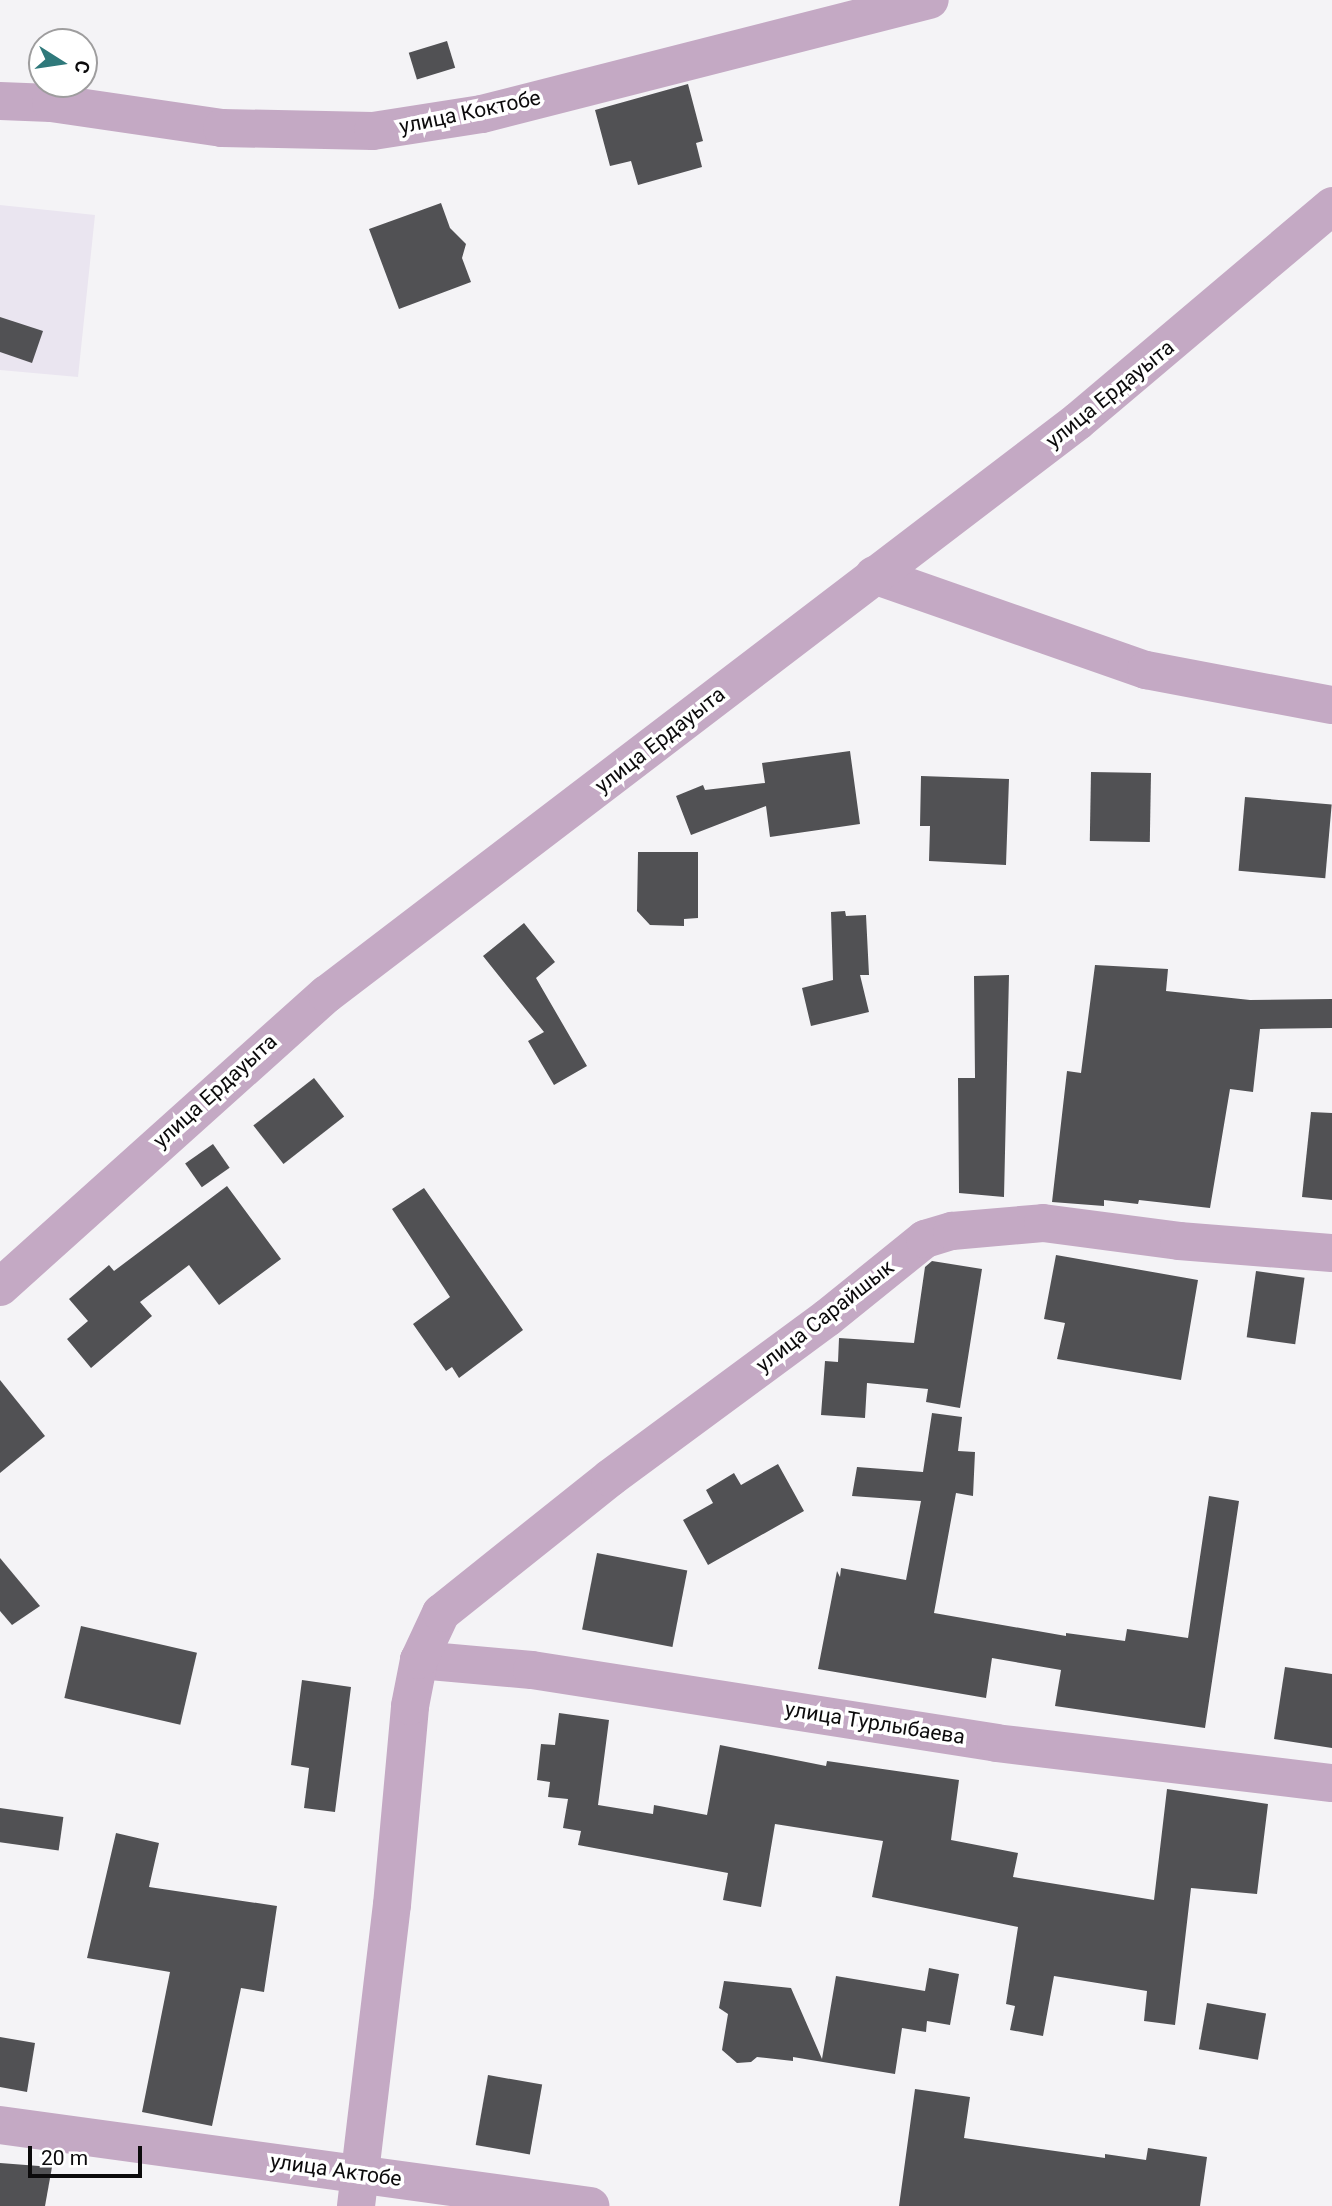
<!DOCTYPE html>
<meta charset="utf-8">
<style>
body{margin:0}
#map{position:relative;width:1332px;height:2206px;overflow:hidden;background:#f4f3f6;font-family:Roboto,sans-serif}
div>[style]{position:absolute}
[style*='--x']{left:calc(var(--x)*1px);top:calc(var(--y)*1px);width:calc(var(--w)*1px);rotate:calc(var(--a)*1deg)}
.built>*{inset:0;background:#eae5f0}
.building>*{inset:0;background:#515154;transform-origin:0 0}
.minor>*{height:38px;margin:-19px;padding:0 19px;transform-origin:19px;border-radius:19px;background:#c4a9c4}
span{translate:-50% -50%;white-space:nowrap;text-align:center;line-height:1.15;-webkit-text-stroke:7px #fff;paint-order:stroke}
.street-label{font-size:21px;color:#0c0b0c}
.north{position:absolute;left:28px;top:28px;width:70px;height:70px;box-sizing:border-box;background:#fff;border:2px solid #9e9d9e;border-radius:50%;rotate:102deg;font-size:19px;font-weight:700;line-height:28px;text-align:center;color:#0c0b0c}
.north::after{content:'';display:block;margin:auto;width:24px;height:32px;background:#2f797b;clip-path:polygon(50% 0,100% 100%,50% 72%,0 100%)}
.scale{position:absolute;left:28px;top:2146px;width:114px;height:32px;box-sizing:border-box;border:4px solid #0c0b0c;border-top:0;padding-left:9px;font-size:21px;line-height:24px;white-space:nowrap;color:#0c0b0c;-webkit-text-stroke:5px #fff;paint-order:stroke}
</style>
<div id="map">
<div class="built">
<i style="clip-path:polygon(0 205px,95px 215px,78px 377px,0 370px)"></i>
</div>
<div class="building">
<i style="left:447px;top:41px;width:28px;height:40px;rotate:73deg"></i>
<i style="clip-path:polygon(688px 84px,703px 141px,696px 143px,702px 167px,638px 185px,631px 161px,610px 166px,595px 110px)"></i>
<i style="clip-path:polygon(441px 203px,450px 228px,466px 244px,462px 258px,471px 282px,399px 309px,369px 229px)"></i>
<i style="clip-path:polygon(0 317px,43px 331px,32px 363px,0 352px)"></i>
<i style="clip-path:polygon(850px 751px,860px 824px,770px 837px,766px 806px,691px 835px,676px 796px,703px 785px,705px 790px,765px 783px,762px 763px)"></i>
<i style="left:1091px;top:772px;width:60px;height:69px;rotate:1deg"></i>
<i style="clip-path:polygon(921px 776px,1009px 779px,1006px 865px,929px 861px,930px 826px,920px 826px)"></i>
<i style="left:1245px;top:797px;width:87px;height:74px;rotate:5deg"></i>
<i style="clip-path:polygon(638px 852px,698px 852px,698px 918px,684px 919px,684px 926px,650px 925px,637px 911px)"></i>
<i style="clip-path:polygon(845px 911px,846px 916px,866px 915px,869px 975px,860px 975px,869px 1012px,811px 1026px,802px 988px,833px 980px,831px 912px)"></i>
<i style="clip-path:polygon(524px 923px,555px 962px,536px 978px,587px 1066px,554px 1085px,528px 1041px,544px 1032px,483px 956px)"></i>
<i style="clip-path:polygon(1095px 965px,1168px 969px,1166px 991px,1250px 1000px,1332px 999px,1332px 1028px,1260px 1029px,1253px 1092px,1230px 1089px,1210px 1208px,1139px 1200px,1138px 1204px,1104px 1200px,1104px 1206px,1052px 1202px,1067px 1071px,1081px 1073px)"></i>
<i style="clip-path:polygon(1009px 975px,1004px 1197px,959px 1193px,958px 1078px,975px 1078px,974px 976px)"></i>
<i style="left:314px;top:1078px;width:49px;height:77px;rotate:52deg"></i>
<i style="clip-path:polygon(1311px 1112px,1332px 1113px,1332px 1200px,1302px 1197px)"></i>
<i style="left:213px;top:1144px;width:29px;height:34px;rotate:55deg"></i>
<i style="clip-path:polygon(227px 1186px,281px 1259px,219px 1305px,189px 1265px,140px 1302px,152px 1316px,91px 1368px,67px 1339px,88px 1321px,69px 1299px,109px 1265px,114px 1271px)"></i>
<i style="clip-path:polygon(424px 1188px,523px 1330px,459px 1378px,452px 1367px,446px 1371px,413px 1324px,450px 1297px,392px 1209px)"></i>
<i style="clip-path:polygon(1056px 1255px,1198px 1280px,1181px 1380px,1057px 1359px,1065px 1323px,1044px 1319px)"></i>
<i style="clip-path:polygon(932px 1261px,982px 1269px,960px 1408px,926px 1402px,928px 1389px,867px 1383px,865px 1418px,821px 1415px,825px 1361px,838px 1362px,839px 1338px,914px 1343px,925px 1267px)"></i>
<i style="left:1256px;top:1271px;width:49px;height:67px;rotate:8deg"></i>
<i style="clip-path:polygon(0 1380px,45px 1436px,0 1473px)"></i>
<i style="clip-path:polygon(932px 1413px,962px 1417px,958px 1451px,975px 1452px,973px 1496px,956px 1493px,934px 1613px,1066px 1636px,1066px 1633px,1125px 1641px,1127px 1629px,1188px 1638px,1209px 1496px,1239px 1501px,1205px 1728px,1055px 1706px,1061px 1670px,992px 1658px,986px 1698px,818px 1669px,837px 1571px,840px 1577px,841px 1568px,906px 1580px,921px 1501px,852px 1496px,857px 1467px,923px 1472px)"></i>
<i style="clip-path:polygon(778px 1464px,804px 1511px,708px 1565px,683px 1520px,713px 1503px,706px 1490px,734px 1473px,741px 1485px)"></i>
<i style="left:597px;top:1553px;width:92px;height:78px;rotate:11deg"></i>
<i style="clip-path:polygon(0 1558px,40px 1606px,12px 1625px,0 1611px)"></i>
<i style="left:81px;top:1626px;width:119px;height:74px;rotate:13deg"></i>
<i style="clip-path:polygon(1285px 1667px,1332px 1674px,1332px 1748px,1274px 1739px)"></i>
<i style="clip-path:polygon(302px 1680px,351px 1687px,335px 1812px,304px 1808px,309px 1768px,291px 1765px)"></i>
<i style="clip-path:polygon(559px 1713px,609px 1720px,598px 1805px,653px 1814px,654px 1805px,707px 1815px,720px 1745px,826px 1766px,827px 1761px,959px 1780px,951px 1840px,1018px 1853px,1013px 1877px,1154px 1900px,1167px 1789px,1268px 1804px,1257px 1894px,1191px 1888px,1175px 2025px,1144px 2021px,1147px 1991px,1054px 1976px,1043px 2036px,1010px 2030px,1015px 2006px,1006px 2004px,1018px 1927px,872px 1897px,883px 1841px,775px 1824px,761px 1907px,723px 1900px,728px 1873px,578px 1845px,581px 1831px,563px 1828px,568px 1799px,548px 1797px,550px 1782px,537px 1780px,541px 1744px,555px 1745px)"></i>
<i style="left:0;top:1808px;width:64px;height:34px;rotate:8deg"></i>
<i style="clip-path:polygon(116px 1833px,159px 1843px,149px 1887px,277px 1906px,264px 1992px,241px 1988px,212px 2126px,142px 2112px,170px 1972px,87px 1958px)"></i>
<i style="clip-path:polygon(929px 1968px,959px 1974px,950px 2025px,927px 2021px,926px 2032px,902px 2028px,895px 2074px,793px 2057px,793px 2061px,757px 2057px,751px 2062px,737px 2063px,722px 2050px,728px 2014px,719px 2008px,724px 1981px,791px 1988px,822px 2059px,836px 1976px,925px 1991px)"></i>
<i style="left:1207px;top:2003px;width:60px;height:47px;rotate:10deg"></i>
<i style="clip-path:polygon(0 2037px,35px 2043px,27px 2092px,0 2087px)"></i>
<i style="left:488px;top:2075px;width:55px;height:71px;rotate:10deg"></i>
<i style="clip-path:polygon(915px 2089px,970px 2097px,964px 2138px,1105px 2158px,1105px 2154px,1146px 2160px,1148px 2148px,1207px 2157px,1200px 2206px,899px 2206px)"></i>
<i style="clip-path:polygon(0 2163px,52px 2167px,45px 2206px,0 2206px)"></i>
</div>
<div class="minor">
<i style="--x:0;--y:101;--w:51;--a:2.2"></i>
<i style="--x:51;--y:103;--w:173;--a:8.3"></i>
<i style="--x:222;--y:128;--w:151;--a:1.1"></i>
<i style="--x:373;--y:131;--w:110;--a:-8.9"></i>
<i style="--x:482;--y:114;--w:462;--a:-14.3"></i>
<i style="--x:874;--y:575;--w:288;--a:19.3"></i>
<i style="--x:1146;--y:670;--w:189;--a:10.7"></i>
<i style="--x:0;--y:1287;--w:439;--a:-41.9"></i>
<i style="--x:327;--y:994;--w:945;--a:-37.34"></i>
<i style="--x:1078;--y:421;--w:333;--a:-40.2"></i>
<i style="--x:419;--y:1660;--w:113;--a:5.1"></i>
<i style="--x:532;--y:1670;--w:470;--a:8.9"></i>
<i style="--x:996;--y:1743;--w:338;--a:6.8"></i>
<i style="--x:0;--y:2125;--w:596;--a:7.82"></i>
<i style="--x:356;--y:2206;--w:303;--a:-83.2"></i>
<i style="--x:392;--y:1905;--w:200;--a:-84.8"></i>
<i style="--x:410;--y:1706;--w:47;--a:-78.9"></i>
<i style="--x:419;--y:1660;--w:52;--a:-64.9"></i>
<i style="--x:441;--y:1613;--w:216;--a:-38.6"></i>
<i style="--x:610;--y:1478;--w:270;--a:-36.4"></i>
<i style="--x:827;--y:1318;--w:126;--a:-38.9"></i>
<i style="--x:925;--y:1239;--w:28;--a:-17"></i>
<i style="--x:952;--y:1231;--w:91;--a:-5"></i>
<i style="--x:1043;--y:1223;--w:137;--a:7.5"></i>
<i style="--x:1179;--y:1241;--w:153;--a:4.5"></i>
</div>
<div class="street-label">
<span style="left:470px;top:112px;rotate:-12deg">улица Коктобе</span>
<span style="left:1110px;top:394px;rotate:-39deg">улица Ердауыта</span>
<span style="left:660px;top:740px;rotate:-38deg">улица Ердауыта</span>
<span style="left:215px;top:1091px;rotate:-42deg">улица Ердауыта</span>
<span style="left:825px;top:1316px;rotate:-38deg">улица Сарайшык</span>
<span style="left:875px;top:1723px;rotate:9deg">улица Турлыбаева</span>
<span style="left:336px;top:2170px;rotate:8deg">улица Актобе</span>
</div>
<div class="north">С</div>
<div class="scale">20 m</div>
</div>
